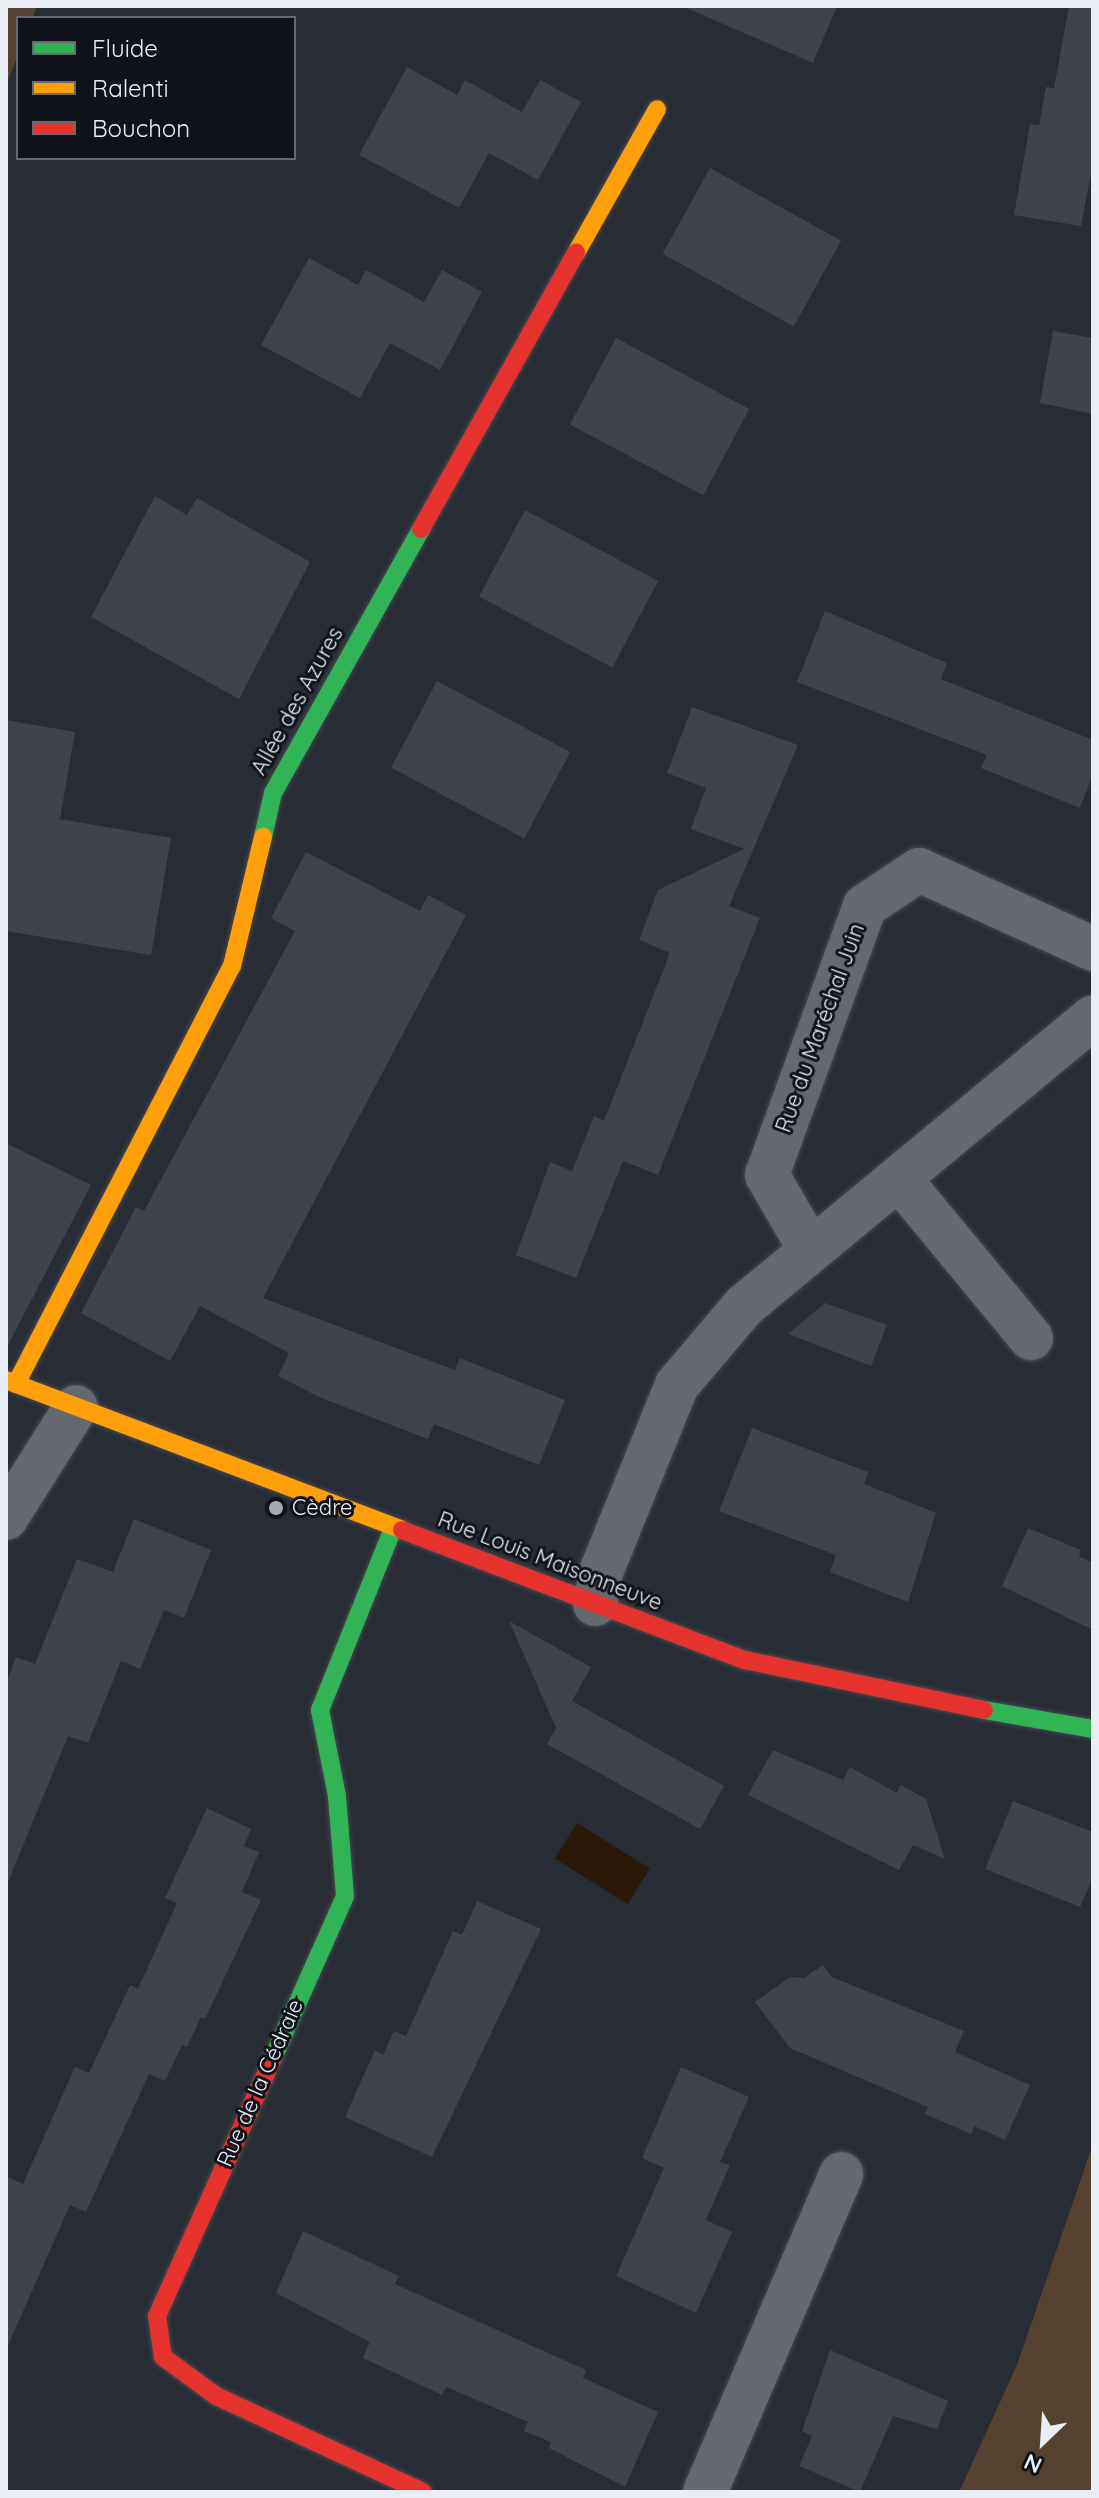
<!DOCTYPE html>
<meta charset="utf-8">
<style>
body{margin:0}
#map{position:relative;width:1099px;height:2498px;overflow:hidden;background:#282c34;font-family:Quicksand,sans-serif}
div>[style]{position:absolute}
[style*='--x']{left:calc(var(--x)*1px);top:calc(var(--y)*1px);width:calc(var(--w)*1px);rotate:calc(var(--a)*1deg)}
.green>*{inset:0;background:#564231}
.water>*{inset:0;background:#2a1808;transform-origin:0 0}
.building>*{inset:0;background:#3e434e;transform-origin:0 0}
.roads{filter:drop-shadow(0 0 2px #454850) drop-shadow(0 0 2px #454850)}
.street>*{height:44px;margin:-22px;padding:0 22px;transform-origin:22px;border-radius:22px;background:#64686f}
.fast>*{height:18px;margin:-9px;padding:0 9px;transform-origin:9px;border-radius:9px;background:#30b455}
.slow>*{height:18px;margin:-9px;padding:0 9px;transform-origin:9px;border-radius:9px;background:#ff9f0a}
.jam>*{height:18px;margin:-9px;padding:0 9px;transform-origin:9px;border-radius:9px;background:#e5322d}
.dots>*{width:22px;height:22px;translate:-50% -50%;box-sizing:border-box;border:4px solid #101319;border-radius:50%}
span{translate:-50% -50%;white-space:nowrap;text-align:center;line-height:1.15;-webkit-text-stroke:6px #101319;paint-order:stroke}
.street-label{font-size:22px;color:#e8edf6}
.poi-label{font-size:22px;color:#e8edf6}
.left{translate:0 -50%;text-align:left}
.frame{position:absolute;inset:0;border:8px solid #e8edf6;pointer-events:none}
.legend{position:absolute;left:16px;top:16px;width:280px;height:144px;box-sizing:border-box;background:#101319;border:2px solid #666a71;margin:0;padding:10px 14px;list-style:none;font-size:24px;color:#e8edf6}
.legend li{display:flex;align-items:center;gap:16px;height:40px}
.legend b{width:40px;border:2px solid #666a71}
.north{position:absolute;left:1003px;top:2402px;width:80px;height:80px;-webkit-text-stroke:6px #101319;paint-order:stroke;rotate:205deg;font-size:22px;font-weight:700;line-height:32px;text-align:center;color:#e8edf6}
.north::after{content:'';display:block;margin:auto;width:28px;height:36px;background:#e8edf6;clip-path:polygon(50% 0,100% 100%,50% 72%,0 100%)}
</style>
<div id="map">
<div class="green">
<i style="clip-path:polygon(6px 6px,37px 6px,32px 18px,18px 18px,18px 55px,6px 85px)"></i>
<i style="clip-path:polygon(1093px 2144px,1093px 2492px,959px 2492px,1017px 2365px)"></i>
</div>
<div class="water">
<i style="left:577px;top:1823px;width:86px;height:42px;rotate:32deg"></i>
</div>
<div class="building">
<i style="clip-path:polygon(682px 6px,837px 6px,813px 63px)"></i>
<i style="clip-path:polygon(1069px 6px,1093px 6px,1093px 163px,1081px 226px,1014px 215px,1030px 124px,1039px 125px,1046px 87px,1054px 88px)"></i>
<i style="clip-path:polygon(407px 67px,457px 95px,465px 80px,522px 112px,540px 80px,581px 102px,538px 180px,489px 153px,459px 208px,359px 155px)"></i>
<i style="left:710px;top:168px;width:150px;height:98px;rotate:29deg"></i>
<i style="clip-path:polygon(309px 258px,358px 285px,366px 270px,424px 302px,442px 270px,482px 292px,440px 370px,390px 343px,360px 398px,261px 345px)"></i>
<i style="clip-path:polygon(1053px 331px,1093px 338px,1093px 414px,1040px 403px)"></i>
<i style="left:616px;top:338px;width:151px;height:98px;rotate:28deg"></i>
<i style="clip-path:polygon(155px 496px,187px 515px,197px 498px,310px 562px,239px 699px,91px 617px)"></i>
<i style="left:525px;top:510px;width:151px;height:98px;rotate:28deg"></i>
<i style="clip-path:polygon(825px 611px,947px 663px,941px 679px,1093px 740px,1093px 774px,1080px 808px,981px 768px,987px 755px,797px 682px)"></i>
<i style="left:437px;top:681px;width:151px;height:98px;rotate:28deg"></i>
<i style="clip-path:polygon(692px 707px,798px 745px,729px 906px,760px 918px,658px 1175px,623px 1161px,576px 1278px,516px 1255px,550px 1162px,572px 1171px,594px 1116px,604px 1121px,670px 953px,639px 940px,658px 890px,744px 849px,691px 829px,706px 788px,667px 773px)"></i>
<i style="clip-path:polygon(6px 720px,75px 732px,60px 819px,171px 838px,151px 955px,6px 931px)"></i>
<i style="clip-path:polygon(306px 852px,420px 911px,428px 895px,466px 915px,263px 1298px,455px 1370px,460px 1358px,565px 1400px,539px 1465px,434px 1424px,428px 1439px,319px 1397px,278px 1376px,289px 1353px,200px 1306px,170px 1361px,81px 1313px,136px 1207px,144px 1211px,295px 931px,271px 918px)"></i>
<i style="clip-path:polygon(6px 1143px,91px 1185px,6px 1349px)"></i>
<i style="clip-path:polygon(825px 1303px,887px 1325px,871px 1366px,788px 1334px)"></i>
<i style="clip-path:polygon(752px 1428px,868px 1472px,864px 1484px,936px 1513px,908px 1602px,830px 1572px,836px 1555px,719px 1511px)"></i>
<i style="clip-path:polygon(134px 1519px,211px 1550px,184px 1618px,164px 1610px,140px 1669px,121px 1661px,88px 1743px,68px 1736px,6px 1887px,6px 1683px,16px 1657px,35px 1664px,77px 1559px,113px 1572px)"></i>
<i style="clip-path:polygon(1028px 1528px,1081px 1550px,1079px 1556px,1093px 1563px,1093px 1630px,1002px 1586px)"></i>
<i style="clip-path:polygon(509px 1621px,591px 1667px,572px 1701px,724px 1786px,700px 1829px,547px 1744px,556px 1728px)"></i>
<i style="clip-path:polygon(773px 1750px,843px 1780px,850px 1767px,897px 1793px,901px 1785px,926px 1799px,945px 1859px,913px 1845px,899px 1870px,748px 1795px)"></i>
<i style="clip-path:polygon(1013px 1801px,1093px 1832px,1093px 1877px,1080px 1907px,985px 1869px)"></i>
<i style="clip-path:polygon(207px 1808px,251px 1829px,244px 1846px,259px 1852px,242px 1892px,261px 1900px,205px 2019px,201px 2017px,187px 2047px,182px 2045px,165px 2081px,149px 2074px,86px 2212px,70px 2205px,6px 2350px,6px 2176px,23px 2184px,75px 2067px,89px 2073px,130px 1985px,138px 1989px,177px 1903px,165px 1898px)"></i>
<i style="clip-path:polygon(477px 1901px,541px 1929px,432px 2157px,345px 2117px,375px 2050px,383px 2055px,394px 2031px,406px 2036px,453px 1931px,462px 1935px)"></i>
<i style="clip-path:polygon(823px 1965px,832px 1977px,964px 2031px,955px 2052px,1030px 2085px,1005px 2140px,974px 2126px,971px 2134px,925px 2114px,928px 2107px,790px 2048px,755px 2002px,790px 1977px,804px 1978px)"></i>
<i style="clip-path:polygon(681px 2067px,749px 2097px,720px 2162px,730px 2165px,706px 2220px,732px 2232px,696px 2313px,616px 2276px,664px 2168px,642px 2158px)"></i>
<i style="clip-path:polygon(303px 2231px,399px 2276px,395px 2284px,586px 2370px,583px 2378px,658px 2412px,625px 2487px,549px 2448px,551px 2442px,524px 2431px,528px 2422px,446px 2387px,442px 2395px,363px 2358px,370px 2342px,276px 2293px)"></i>
<i style="clip-path:polygon(830px 2350px,948px 2401px,937px 2429px,893px 2416px,860px 2492px,799px 2466px,812px 2436px,802px 2431px)"></i>
</div>
<div class="roads">
<div class="street">
<i style="--x:901;--y:1181;--w:204;--a:50.4"></i>
<i style="--x:810;--y:1249;--w:86;--a:-120.2"></i>
<i style="--x:767;--y:1175;--w:286;--a:-70"></i>
<i style="--x:865;--y:906;--w:65;--a:-33.7"></i>
<i style="--x:919;--y:870;--w:191;--a:24.4"></i>
<i style="--x:6;--y:1518;--w:131;--a:-57.8"></i>
<i style="--x:595;--y:1604;--w:33;--a:-79"></i>
<i style="--x:601;--y:1572;--w:202;--a:-67.9"></i>
<i style="--x:677;--y:1385;--w:104;--a:-49.7"></i>
<i style="--x:744;--y:1306;--w:453;--a:-39.6"></i>
<i style="--x:705;--y:2492;--w:346;--a:-66.8"></i>
</div>
<div class="fast">
<i style="--x:263;--y:837;--w:45;--a:-77.2"></i>
<i style="--x:273;--y:793;--w:303;--a:-60.7"></i>
<i style="--x:984;--y:1710;--w:111;--a:9.9"></i>
<i style="--x:273;--y:2058;--w:177;--a:-66"></i>
<i style="--x:345;--y:1896;--w:100;--a:-94.6"></i>
<i style="--x:337;--y:1796;--w:88;--a:-101.2"></i>
<i style="--x:320;--y:1710;--w:196;--a:-68.1"></i>
</div>
<div class="slow">
<i style="--x:576;--y:253;--w:165;--a:-60.6"></i>
<i style="--x:6;--y:1380;--w:423;--a:20.7"></i>
<i style="--x:16;--y:1384;--w:471;--a:-62.7"></i>
<i style="--x:232;--y:966;--w:133;--a:-76.5"></i>
</div>
<div class="jam">
<i style="--x:421;--y:529;--w:317;--a:-60.7"></i>
<i style="--x:402;--y:1530;--w:367;--a:20.8"></i>
<i style="--x:745;--y:1660;--w:244;--a:11.8"></i>
<i style="--x:273;--y:2058;--w:283;--a:114.2"></i>
<i style="--x:157;--y:2316;--w:41;--a:81.7"></i>
<i style="--x:163;--y:2357;--w:66;--a:36.3"></i>
<i style="--x:216;--y:2396;--w:228;--a:24.9"></i>
</div>
</div>
<div class="dots">
<i style="left:276px;top:1508px;background:#a5a9b2"></i>
</div>
<div class="street-label">
<span style="left:297px;top:701px;rotate:-61deg">Allée des Azures</span>
<span style="left:820px;top:1028px;rotate:-70deg">Rue du Maréchal Juin</span>
<span style="left:550px;top:1561px;rotate:21deg">Rue Louis Maisonneuve</span>
<span style="left:260px;top:2083px;rotate:-66deg">Rue de la Cédraie</span>
</div>
<div class="poi-label">
<span class="left" style="left:292px;top:1508px">Cèdre</span>
</div>
<div class="frame"></div>
<ul class="legend">
<li><b style="height:10px;background:#30b455"></b>Fluide</li>
<li><b style="height:10px;background:#ff9f0a"></b>Ralenti</li>
<li><b style="height:10px;background:#e5322d"></b>Bouchon</li>
</ul>
<div class="north">N</div>
</div>
